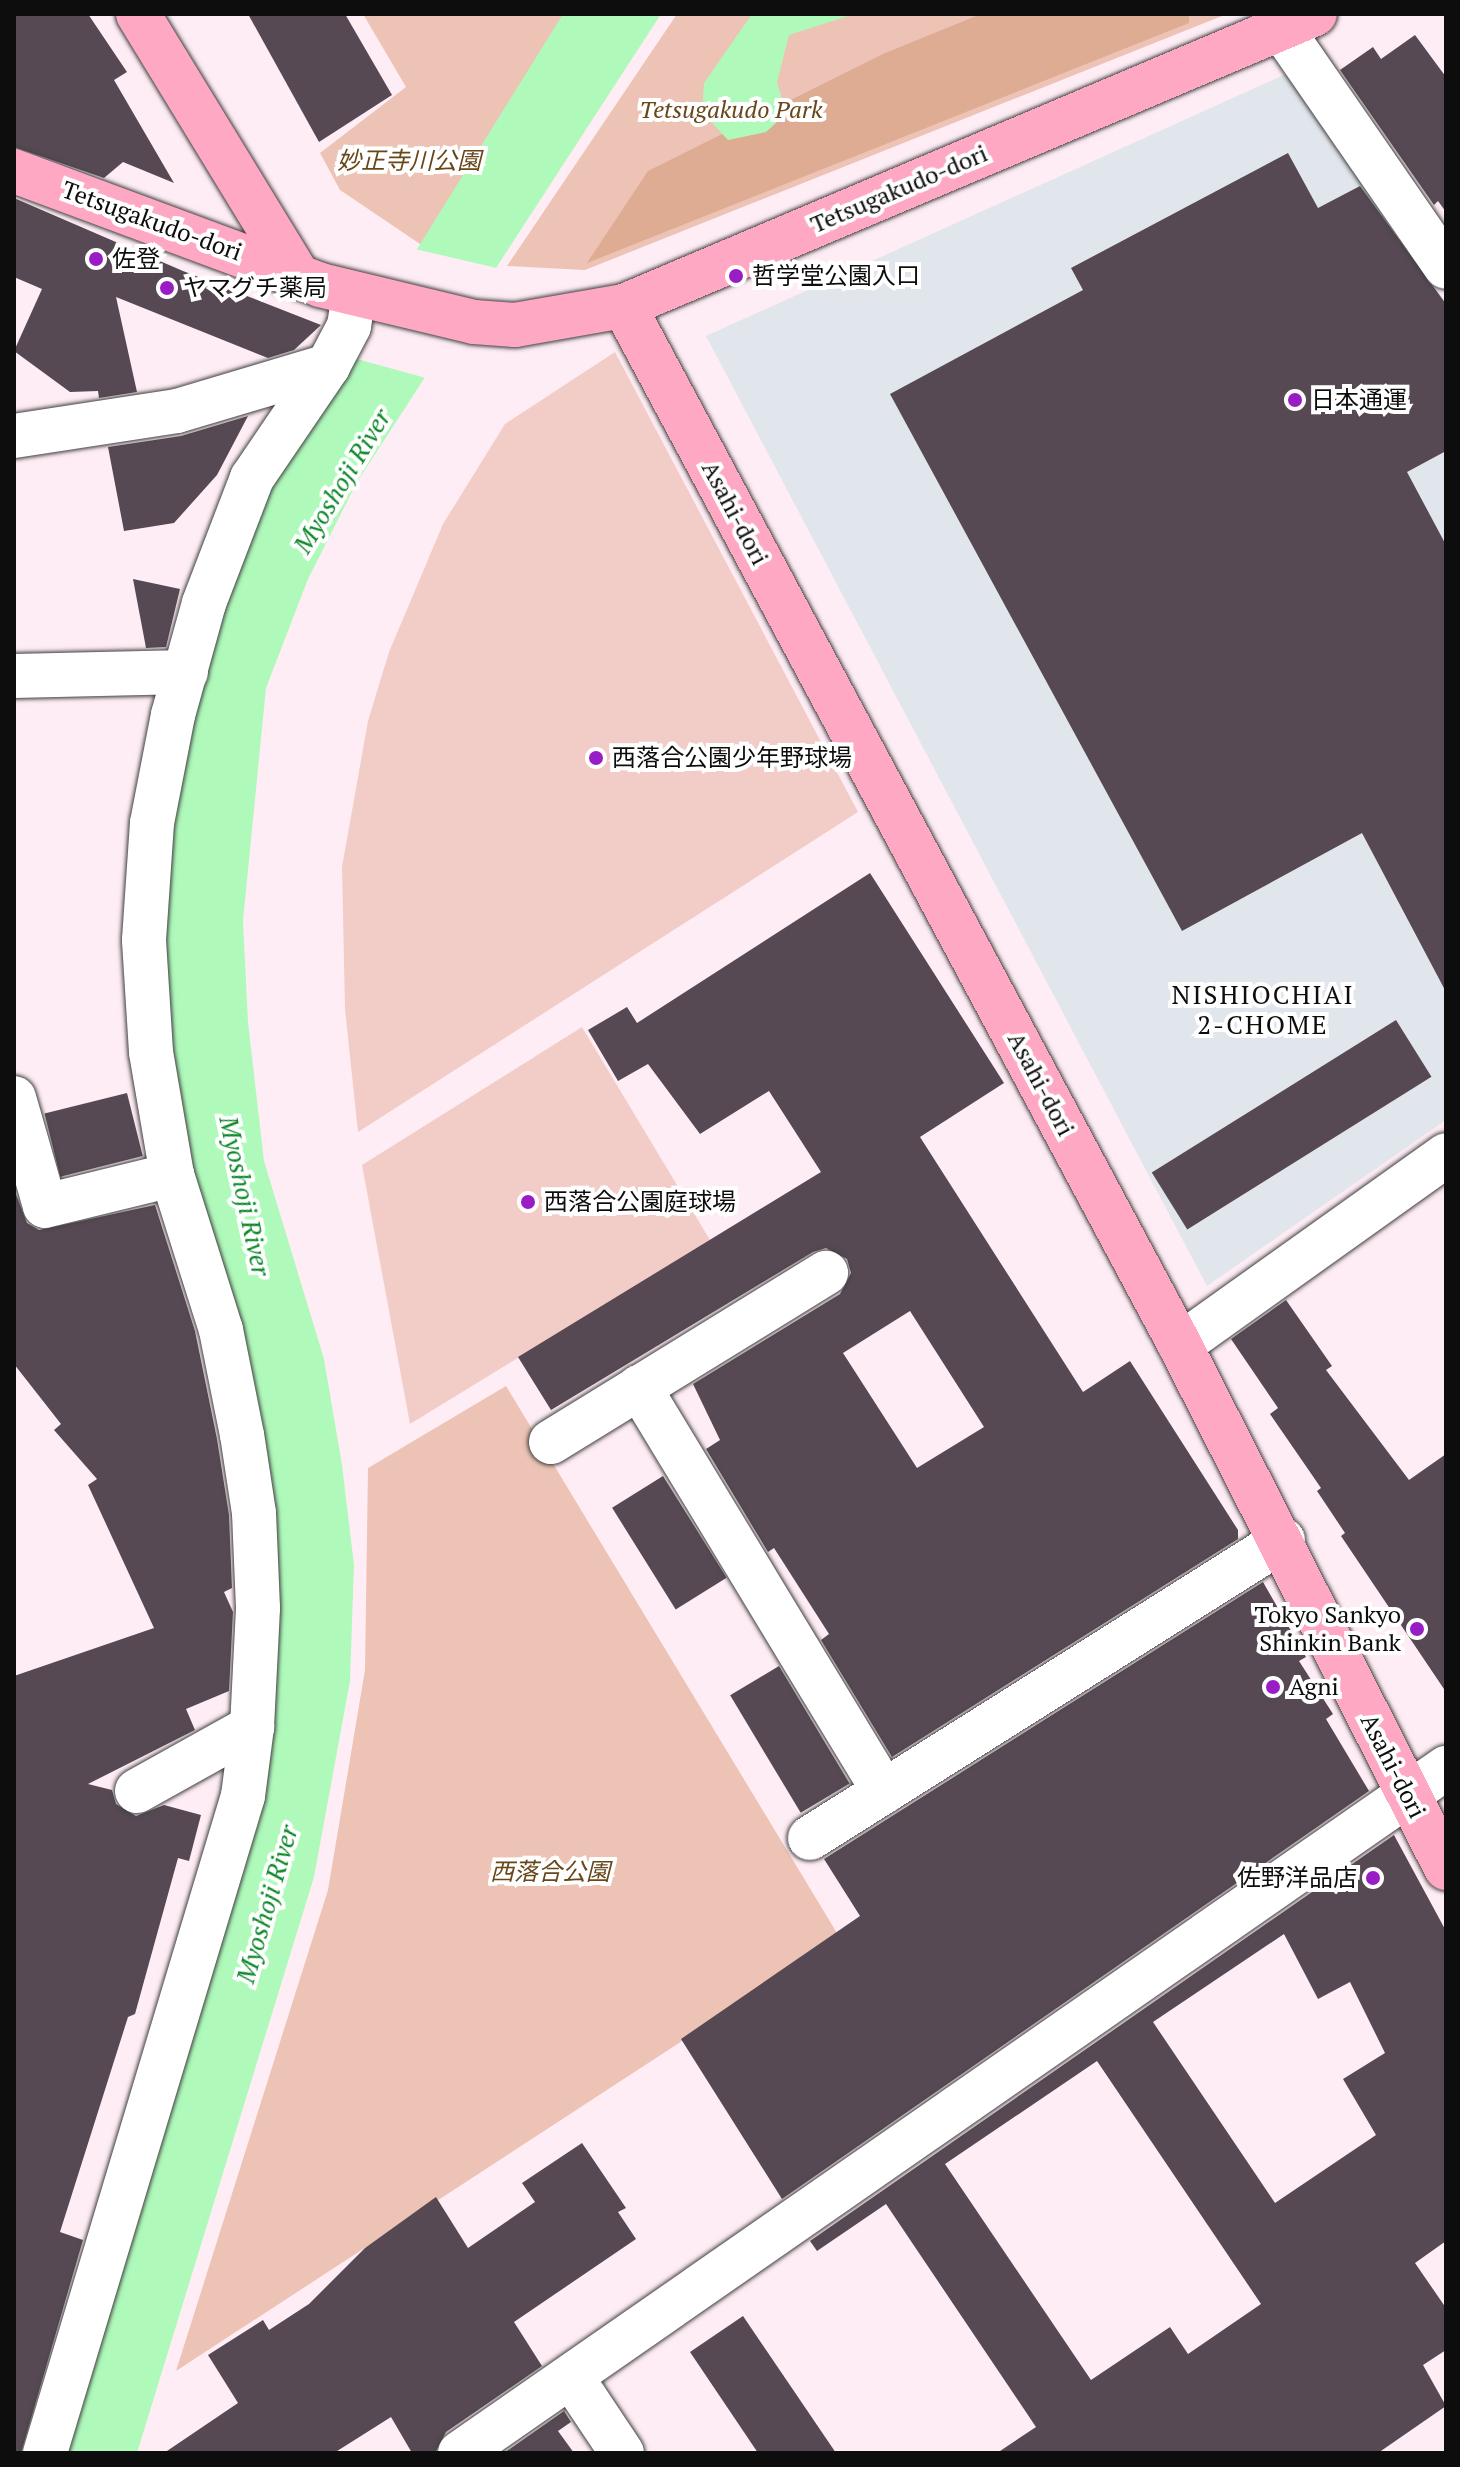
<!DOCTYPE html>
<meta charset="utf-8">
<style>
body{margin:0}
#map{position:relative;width:1460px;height:2467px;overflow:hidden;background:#ffedf5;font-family:"PT Serif","Noto Sans JP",serif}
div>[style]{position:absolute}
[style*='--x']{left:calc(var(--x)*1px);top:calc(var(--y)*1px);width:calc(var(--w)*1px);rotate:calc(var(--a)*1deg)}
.industrial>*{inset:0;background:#e1e5ec}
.green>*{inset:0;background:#ecc3b5}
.forest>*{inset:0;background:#ddac93}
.pitch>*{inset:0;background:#f2cdc7}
.water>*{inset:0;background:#affabb}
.pier>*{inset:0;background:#ffedf5}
.building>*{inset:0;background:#564954;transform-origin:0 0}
.roads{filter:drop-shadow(0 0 2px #404040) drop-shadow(0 0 2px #404040)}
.street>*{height:44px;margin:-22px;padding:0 22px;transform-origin:22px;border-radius:22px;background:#fff}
.secondary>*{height:44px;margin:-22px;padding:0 22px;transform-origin:22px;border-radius:22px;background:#ffa8c4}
.dots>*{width:22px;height:22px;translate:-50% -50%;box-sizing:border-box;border:4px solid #fff;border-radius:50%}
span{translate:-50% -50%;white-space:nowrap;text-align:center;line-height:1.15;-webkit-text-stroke:8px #fff;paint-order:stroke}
.park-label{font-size:24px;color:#68471a;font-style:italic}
.street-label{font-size:24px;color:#0d0d0d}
.poi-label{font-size:24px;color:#0d0d0d}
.left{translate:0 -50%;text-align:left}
.right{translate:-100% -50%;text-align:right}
.water-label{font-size:26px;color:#0f882b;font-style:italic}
.neighbourhood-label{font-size:26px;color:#0d0d0d;letter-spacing:2px}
.frame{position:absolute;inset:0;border:16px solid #0d0d0d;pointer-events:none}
</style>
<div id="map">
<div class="industrial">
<i style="clip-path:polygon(1288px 73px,1446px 302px,1446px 1120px,1207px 1286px,706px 336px)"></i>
</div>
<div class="green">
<i style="clip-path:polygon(363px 14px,570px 14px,426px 248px,340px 190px,320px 153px,406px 87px)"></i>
<i style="clip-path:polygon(677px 14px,1227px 14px,585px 270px,507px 266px)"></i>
<i style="clip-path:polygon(506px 1386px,840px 1938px,176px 2371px,328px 1890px,365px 1670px,368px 1468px)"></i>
</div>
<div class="forest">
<i style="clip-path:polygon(981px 14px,1189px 14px,1189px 23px,587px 263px,648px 171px,883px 54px)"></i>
</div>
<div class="pitch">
<i style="clip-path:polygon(615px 352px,858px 812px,358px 1132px,345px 1009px,342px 867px,368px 721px,389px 652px,443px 524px,505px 424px)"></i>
<i style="clip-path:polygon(582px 1027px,710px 1240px,410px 1424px,362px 1165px)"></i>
</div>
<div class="water">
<i style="clip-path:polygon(563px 14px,661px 14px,357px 482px,308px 579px,266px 688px,243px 921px,248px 1022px,264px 1161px,324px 1359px,342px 1465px,354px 1565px,350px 1681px,314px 1877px,137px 2453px,57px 2453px,267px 1723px,204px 1233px,160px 1029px,169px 786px,259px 486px,360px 341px)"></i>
<i style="clip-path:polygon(752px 14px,854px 14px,789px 35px,777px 82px,784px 106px,777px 122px,766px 132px,728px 140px,702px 112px,704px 83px)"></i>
</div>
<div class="pier">
<i style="clip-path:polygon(415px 249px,501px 269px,426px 378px,346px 356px)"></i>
</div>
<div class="building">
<i style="clip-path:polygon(14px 14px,88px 14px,127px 72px,114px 80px,174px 183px,123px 162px,104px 178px,14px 147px)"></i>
<i style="clip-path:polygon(248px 14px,345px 14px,392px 95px,319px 142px)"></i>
<i style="clip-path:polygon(1415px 35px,1446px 77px,1446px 212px,1438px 201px,1434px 205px,1340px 70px,1373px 47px,1381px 59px)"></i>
<i style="clip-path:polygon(1288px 153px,1318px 208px,1360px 186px,1446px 304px,1446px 451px,1407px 472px,1446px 545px,1446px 992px,1362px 833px,1182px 931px,890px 394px,1083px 290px,1071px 268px)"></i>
<i style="clip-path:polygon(14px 198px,183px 271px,321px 325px,294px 350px,268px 358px,116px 297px,137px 392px,99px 398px,98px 391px,70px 392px,14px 351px,42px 289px,14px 277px)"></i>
<i style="clip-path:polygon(248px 416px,217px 475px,174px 523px,124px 531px,108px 447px,181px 436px)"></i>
<i style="clip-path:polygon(133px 579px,180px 589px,166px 647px,146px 648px)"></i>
<i style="clip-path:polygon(evenodd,870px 873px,1004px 1083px,920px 1137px,1083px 1392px,1130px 1361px,1238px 1530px,1238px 1539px,892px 1757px,821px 1640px,829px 1634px,774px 1548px,768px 1552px,706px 1449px,720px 1440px,693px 1384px,840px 1294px,851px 1273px,847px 1259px,826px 1248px,813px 1252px,551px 1410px,518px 1357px,821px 1172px,769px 1091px,700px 1134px,648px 1064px,618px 1081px,588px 1030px,627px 1007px,637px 1023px,870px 873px,910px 1311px,984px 1427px,917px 1468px,843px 1353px,910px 1311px)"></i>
<i style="left:1396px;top:1020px;width:67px;height:288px;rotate:58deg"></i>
<i style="left:127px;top:1093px;width:65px;height:85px;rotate:76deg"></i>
<i style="clip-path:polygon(14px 1189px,27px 1223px,39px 1230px,155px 1205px,195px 1331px,217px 1439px,229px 1515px,232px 1588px,224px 1592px,233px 1612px,229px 1691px,186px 1709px,195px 1730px,88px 1784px,112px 1790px,116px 1804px,136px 1816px,164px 1805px,201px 1815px,189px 1861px,178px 1858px,135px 2014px,128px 2017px,60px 2232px,83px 2240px,21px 2453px,14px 2453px,14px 1676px,154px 1628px,88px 1485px,97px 1479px,54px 1430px,61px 1424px,14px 1364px)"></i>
<i style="clip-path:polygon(1286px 1300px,1332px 1366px,1326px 1370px,1409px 1480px,1446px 1454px,1446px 1692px,1341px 1536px,1345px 1533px,1317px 1491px,1321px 1488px,1270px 1414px,1278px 1408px,1231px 1339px)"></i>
<i style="left:663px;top:1476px;width:120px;height:60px;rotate:58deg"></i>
<i style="clip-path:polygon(1263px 1582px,1306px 1657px,1299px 1661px,1333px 1714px,1326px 1719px,1369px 1791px,782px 2199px,681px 2039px,860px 1916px,824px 1859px)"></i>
<i style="left:779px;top:1666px;width:137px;height:57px;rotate:59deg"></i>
<i style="clip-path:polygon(evenodd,1394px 1835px,1446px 1931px,1446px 2241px,1415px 2263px,1446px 2308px,1446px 2350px,1423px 2365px,1446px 2406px,1378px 2453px,997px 2453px,1036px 2427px,886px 2204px,817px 2251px,810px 2241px,1394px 1835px,1284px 1934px,1318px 1999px,1350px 1982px,1385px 2053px,1343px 2079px,1376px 2135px,1275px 2203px,1153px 2022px,1284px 1934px,1394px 1835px,1097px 2061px,1261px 2304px,1188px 2354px,1170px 2327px,1091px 2380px,945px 2164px,1097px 2061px)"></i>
<i style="clip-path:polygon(582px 2143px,626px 2208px,618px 2212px,636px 2239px,514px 2322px,542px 2366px,446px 2432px,435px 2453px,412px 2453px,391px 2417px,334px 2453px,164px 2453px,238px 2403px,208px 2355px,263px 2320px,269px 2330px,309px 2304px,365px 2248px,436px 2197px,468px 2248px,535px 2202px,522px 2183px)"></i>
<i style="clip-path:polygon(743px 2316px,836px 2453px,758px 2453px,690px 2352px)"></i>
<i style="clip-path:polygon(564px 2411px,571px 2422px,558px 2431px,574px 2453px,504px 2453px)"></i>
</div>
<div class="roads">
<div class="street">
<i style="--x:1281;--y:28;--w:290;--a:55.4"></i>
<i style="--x:14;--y:436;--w:165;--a:-8.7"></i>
<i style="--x:177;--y:411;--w:158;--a:-16.6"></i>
<i style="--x:14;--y:676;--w:172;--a:-1.3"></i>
<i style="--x:14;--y:1098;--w:112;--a:74"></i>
<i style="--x:45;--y:1206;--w:131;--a:-13.7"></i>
<i style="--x:1180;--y:1345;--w:327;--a:-35.5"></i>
<i style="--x:639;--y:1387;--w:473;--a:58.8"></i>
<i style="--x:551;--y:1442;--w:323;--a:-31.6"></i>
<i style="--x:137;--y:1791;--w:132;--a:-29.1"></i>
<i style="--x:252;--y:1727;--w:119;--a:-87.1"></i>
<i style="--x:258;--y:1608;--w:95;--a:-92.4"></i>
<i style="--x:254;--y:1513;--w:79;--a:-98.7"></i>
<i style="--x:242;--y:1435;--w:107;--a:-101.3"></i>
<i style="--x:221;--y:1330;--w:163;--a:-107.5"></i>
<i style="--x:172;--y:1175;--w:125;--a:-99.7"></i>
<i style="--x:151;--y:1052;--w:112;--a:-93.6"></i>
<i style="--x:144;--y:940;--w:117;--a:-86.1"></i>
<i style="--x:152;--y:823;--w:110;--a:-79"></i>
<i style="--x:173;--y:715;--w:116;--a:-74.5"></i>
<i style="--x:204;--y:603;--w:134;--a:-69"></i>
<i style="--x:252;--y:478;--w:135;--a:-55.8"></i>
<i style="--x:328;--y:366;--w:45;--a:-62.3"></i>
<i style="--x:349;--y:326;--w:32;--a:-81"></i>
<i style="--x:810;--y:1838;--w:559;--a:-32.21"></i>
<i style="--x:572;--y:2378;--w:90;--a:56.3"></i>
<i style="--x:45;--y:2453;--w:686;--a:-73.23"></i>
<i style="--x:243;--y:1796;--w:70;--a:-82.6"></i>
<i style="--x:460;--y:2453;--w:1201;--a:-34.79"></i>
</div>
<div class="secondary">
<i style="--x:138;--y:14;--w:305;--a:58.6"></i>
<i style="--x:14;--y:171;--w:327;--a:20.4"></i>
<i style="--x:320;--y:285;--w:158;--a:13.5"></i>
<i style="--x:474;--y:322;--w:41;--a:4.2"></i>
<i style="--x:515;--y:325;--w:111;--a:-9.9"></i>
<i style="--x:624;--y:306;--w:750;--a:-22.91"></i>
<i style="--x:624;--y:306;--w:1178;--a:61.85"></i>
<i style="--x:1180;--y:1345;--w:587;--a:63.04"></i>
</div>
</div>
<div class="dots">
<i style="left:96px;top:259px;background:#991dc5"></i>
<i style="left:736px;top:276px;background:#991dc5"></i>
<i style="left:167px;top:288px;background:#991dc5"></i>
<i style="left:1295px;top:400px;background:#991dc5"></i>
<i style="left:596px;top:758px;background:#991dc5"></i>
<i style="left:528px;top:1202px;background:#991dc5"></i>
<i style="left:1417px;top:1629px;background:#991dc5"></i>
<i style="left:1273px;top:1687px;background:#991dc5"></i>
<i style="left:1373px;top:1878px;background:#991dc5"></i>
</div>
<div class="park-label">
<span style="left:731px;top:110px">Tetsugakudo Park</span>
<span style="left:409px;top:161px">妙正寺川公園</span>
<span style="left:550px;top:1872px">西落合公園</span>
</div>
<div class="street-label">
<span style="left:899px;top:189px;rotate:-23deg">Tetsugakudo-dori</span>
<span style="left:152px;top:221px;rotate:20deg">Tetsugakudo-dori</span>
<span style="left:735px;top:513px;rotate:62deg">Asahi-dori</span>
<span style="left:1041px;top:1084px;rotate:62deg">Asahi-dori</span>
<span style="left:1393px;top:1766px;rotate:63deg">Asahi-dori</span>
</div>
<div class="poi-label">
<span class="left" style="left:112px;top:259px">佐登</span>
<span class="left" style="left:752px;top:276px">哲学堂公園入口</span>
<span class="left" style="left:183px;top:288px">ヤマグチ薬局</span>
<span class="left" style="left:1311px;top:400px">日本通運</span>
<span class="left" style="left:612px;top:758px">西落合公園少年野球場</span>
<span class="left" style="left:544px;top:1202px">西落合公園庭球場</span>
<span class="right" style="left:1401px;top:1629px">Tokyo Sankyo<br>Shinkin Bank</span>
<span class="left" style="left:1289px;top:1687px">Agni</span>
<span class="right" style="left:1357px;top:1878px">佐野洋品店</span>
</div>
<div class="water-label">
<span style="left:342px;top:481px;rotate:-59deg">Myoshoji River</span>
<span style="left:245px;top:1196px;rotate:78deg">Myoshoji River</span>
<span style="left:267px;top:1904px;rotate:-74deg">Myoshoji River</span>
</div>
<div class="neighbourhood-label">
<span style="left:1263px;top:1010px">NISHIOCHIAI<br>2-CHOME</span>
</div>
<div class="frame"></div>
</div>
